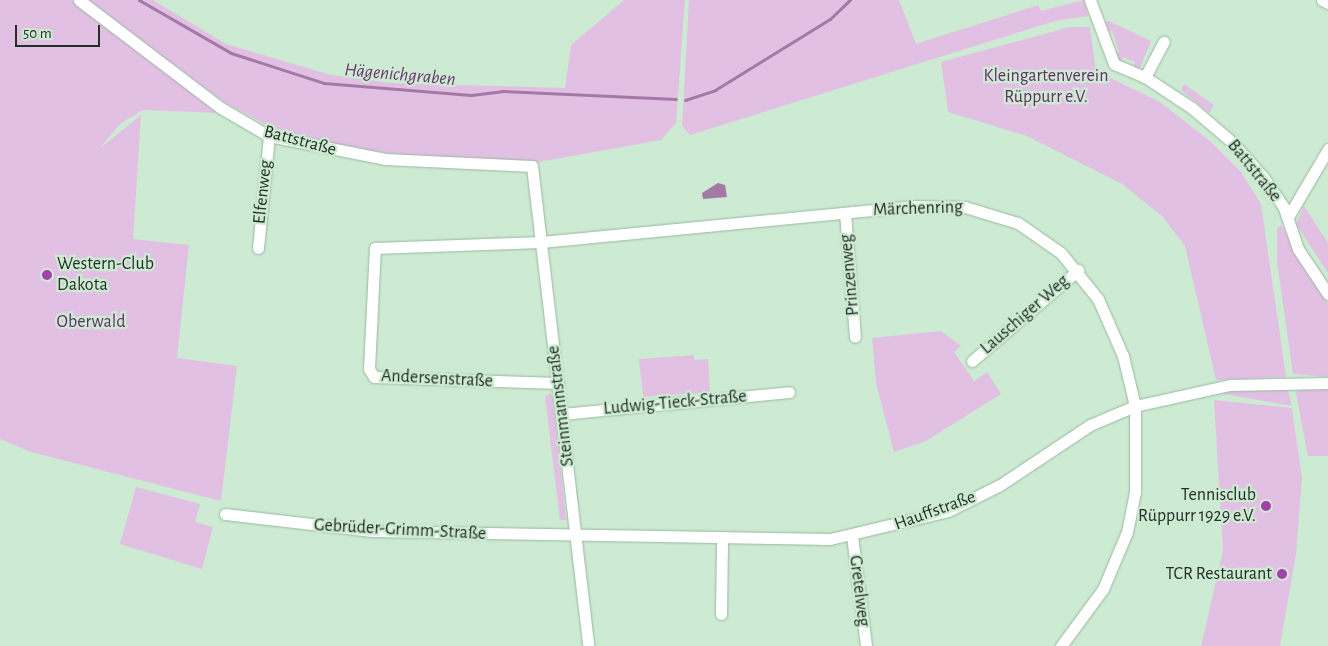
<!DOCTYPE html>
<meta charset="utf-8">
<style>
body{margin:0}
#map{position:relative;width:1328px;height:646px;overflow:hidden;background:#cdebd2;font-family:"Alegreya Sans",sans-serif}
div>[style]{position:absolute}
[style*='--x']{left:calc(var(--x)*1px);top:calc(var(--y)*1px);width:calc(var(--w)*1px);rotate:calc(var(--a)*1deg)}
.green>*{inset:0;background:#e2c0e4}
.water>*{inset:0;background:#a479a6}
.stream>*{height:3px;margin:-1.5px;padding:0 1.5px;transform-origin:1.5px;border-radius:1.5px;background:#a479a6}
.roads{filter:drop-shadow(0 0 1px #9ab7a0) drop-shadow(0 0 1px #9ab7a0)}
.street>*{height:11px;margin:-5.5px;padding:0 5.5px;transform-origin:5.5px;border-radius:5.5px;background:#fff}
.dots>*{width:14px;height:14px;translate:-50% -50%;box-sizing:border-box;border:2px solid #cdebd2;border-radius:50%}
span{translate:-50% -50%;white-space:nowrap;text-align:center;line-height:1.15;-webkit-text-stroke:4.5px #cdebd2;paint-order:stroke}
.park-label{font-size:18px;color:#652e68}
.street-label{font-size:18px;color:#243027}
.poi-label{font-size:18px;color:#243027}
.left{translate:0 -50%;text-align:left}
.right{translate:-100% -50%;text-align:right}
.water-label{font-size:19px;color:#6b346f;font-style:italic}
.scale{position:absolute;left:15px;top:25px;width:85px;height:22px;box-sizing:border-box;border:2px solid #243027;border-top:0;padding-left:6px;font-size:15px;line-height:18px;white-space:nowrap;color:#243027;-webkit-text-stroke:4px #cdebd2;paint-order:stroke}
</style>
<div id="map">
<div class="green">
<i style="clip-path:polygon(0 0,71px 0,219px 113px,143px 110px,121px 123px,99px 149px,141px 115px,133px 239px,189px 245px,177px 358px,237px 366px,221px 501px,31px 452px,0 439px)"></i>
<i style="clip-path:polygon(86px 0,153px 0,226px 44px,331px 75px,391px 83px,565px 88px,571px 45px,624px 0,685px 0,676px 123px,661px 140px,533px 163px,411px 157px,288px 136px,227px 104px)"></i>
<i style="clip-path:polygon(689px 0,899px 0,916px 44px,1038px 5px,1041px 11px,1084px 0,1088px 16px,1055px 21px,690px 135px,682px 126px)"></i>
<i style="clip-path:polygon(1109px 21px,1151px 41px,1140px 68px,1133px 69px,1135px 62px,1123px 57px,1120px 63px,1111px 54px,1119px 52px,1112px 31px,1104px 32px,1101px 23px)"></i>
<i style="clip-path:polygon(1070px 27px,1090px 27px,1096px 71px,1160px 102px,1210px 141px,1241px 172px,1261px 204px,1286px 377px,1216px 380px,1185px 246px,1162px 216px,1122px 184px,1027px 136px,948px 112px,941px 62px)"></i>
<i style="clip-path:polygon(1184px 84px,1214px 105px,1209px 113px,1181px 90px)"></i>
<i style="clip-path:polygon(1304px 206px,1328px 243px,1328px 273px,1296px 224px)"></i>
<i style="clip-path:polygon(1281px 225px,1328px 304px,1328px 377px,1293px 374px,1277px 261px,1277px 229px)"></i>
<i style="clip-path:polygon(941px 331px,961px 346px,954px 352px,974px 381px,987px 372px,1001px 394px,926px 441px,894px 452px,876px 383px,872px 338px)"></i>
<i style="clip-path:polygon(694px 355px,694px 360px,708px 359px,710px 392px,643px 397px,639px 359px)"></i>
<i style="clip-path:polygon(1287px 387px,1292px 406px,1213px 392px,1256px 387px)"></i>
<i style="clip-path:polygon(1301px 387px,1328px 388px,1328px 456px,1308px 456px,1296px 393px)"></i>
<i style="clip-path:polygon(551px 393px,553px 399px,566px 520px,560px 520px,545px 396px)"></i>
<i style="clip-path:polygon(1214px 400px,1292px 408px,1302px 478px,1296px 554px,1280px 646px,1201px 646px,1223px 551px)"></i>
<i style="clip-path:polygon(136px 487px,200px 504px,195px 522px,213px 527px,202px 569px,120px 544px)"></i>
</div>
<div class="water">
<i style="clip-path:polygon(718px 183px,725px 185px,727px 197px,703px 199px,702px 193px)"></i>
</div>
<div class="stream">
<i style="--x:139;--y:0;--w:106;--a:29.9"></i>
<i style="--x:231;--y:53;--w:98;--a:17.9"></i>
<i style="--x:324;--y:83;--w:147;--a:4.7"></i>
<i style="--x:471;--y:95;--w:31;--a:-7"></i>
<i style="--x:502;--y:91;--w:174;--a:2.6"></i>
<i style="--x:685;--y:100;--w:32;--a:-18"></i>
<i style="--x:715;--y:90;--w:135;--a:-31.7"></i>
<i style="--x:830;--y:19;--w:28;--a:-44"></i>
</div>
<div class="roads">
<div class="street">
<i style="--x:79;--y:0;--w:178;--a:37.3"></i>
<i style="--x:221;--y:108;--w:56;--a:30.3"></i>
<i style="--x:269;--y:136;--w:118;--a:11.2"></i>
<i style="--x:385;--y:159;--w:147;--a:2.7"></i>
<i style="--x:532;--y:166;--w:483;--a:83.3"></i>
<i style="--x:1090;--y:0;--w:68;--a:69.4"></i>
<i style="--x:1114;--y:64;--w:34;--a:23"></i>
<i style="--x:1145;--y:77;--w:56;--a:33.4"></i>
<i style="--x:1192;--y:108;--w:52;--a:40.4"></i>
<i style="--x:1232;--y:142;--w:48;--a:48.4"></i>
<i style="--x:1264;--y:178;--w:36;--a:56"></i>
<i style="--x:1284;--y:208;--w:43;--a:71.1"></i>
<i style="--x:1298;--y:249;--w:54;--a:56.3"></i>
<i style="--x:1322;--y:0;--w:7;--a:27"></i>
<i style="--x:1145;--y:77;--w:40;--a:-62"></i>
<i style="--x:845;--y:213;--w:124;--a:85.4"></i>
<i style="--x:1288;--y:217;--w:79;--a:-59.5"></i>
<i style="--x:258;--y:248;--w:113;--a:-84.4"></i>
<i style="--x:972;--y:361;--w:140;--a:-40.6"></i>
<i style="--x:558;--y:383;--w:184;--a:-178.1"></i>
<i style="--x:374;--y:377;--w:9;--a:-122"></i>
<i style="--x:369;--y:369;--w:121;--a:-87.2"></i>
<i style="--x:375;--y:248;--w:166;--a:-2.1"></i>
<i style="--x:541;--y:242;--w:375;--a:-5.5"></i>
<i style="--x:914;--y:206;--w:51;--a:1.1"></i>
<i style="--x:965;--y:207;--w:55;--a:16.8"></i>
<i style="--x:1018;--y:223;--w:52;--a:34.9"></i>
<i style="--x:1061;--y:253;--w:59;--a:51.2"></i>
<i style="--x:1098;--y:299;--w:62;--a:66.3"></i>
<i style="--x:1123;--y:356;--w:51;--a:76.5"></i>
<i style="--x:1135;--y:406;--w:86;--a:90"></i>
<i style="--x:1135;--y:492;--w:41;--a:101.3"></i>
<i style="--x:1127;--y:532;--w:62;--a:112.8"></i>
<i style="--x:1103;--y:589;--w:71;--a:126.4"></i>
<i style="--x:562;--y:414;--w:228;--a:-5.5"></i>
<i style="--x:225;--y:514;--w:148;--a:6.6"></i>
<i style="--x:372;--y:531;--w:458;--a:1"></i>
<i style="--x:830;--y:539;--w:121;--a:-13.3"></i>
<i style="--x:948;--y:511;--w:58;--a:-26.6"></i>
<i style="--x:1000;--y:485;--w:108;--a:-33.7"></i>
<i style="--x:1090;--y:425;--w:49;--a:-22.9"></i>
<i style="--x:1135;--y:406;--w:97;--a:-12.5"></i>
<i style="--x:1230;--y:385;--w:98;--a:-1.2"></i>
<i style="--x:852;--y:536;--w:111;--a:82.7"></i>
<i style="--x:721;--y:614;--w:74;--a:-89.2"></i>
</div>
</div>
<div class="dots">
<i style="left:47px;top:275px;background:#a241a9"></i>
<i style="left:1266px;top:506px;background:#a241a9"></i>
<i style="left:1282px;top:574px;background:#a241a9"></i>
</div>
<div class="park-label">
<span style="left:1046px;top:87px">Kleingartenverein<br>Rüppurr e.V.</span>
<span style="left:91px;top:322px">Oberwald</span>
</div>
<div class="street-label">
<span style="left:300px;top:141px;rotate:15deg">Battstraße</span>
<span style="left:1254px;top:171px;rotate:51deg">Battstraße</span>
<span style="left:263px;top:192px;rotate:-84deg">Elfenweg</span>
<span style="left:918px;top:209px;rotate:-2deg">Märchenring</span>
<span style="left:850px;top:275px;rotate:-95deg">Prinzenweg</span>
<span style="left:1025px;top:315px;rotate:-41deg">Lauschiger Weg</span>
<span style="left:437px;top:379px;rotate:3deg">Andersenstraße</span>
<span style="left:675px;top:403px;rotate:-5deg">Ludwig-Tieck-Straße</span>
<span style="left:561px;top:406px;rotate:-97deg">Steinmannstraße</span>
<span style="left:935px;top:511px;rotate:-20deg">Hauffstraße</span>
<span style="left:400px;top:530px;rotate:3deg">Gebrüder-Grimm-Straße</span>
<span style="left:859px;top:591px;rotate:83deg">Gretelweg</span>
</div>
<div class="poi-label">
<span class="left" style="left:57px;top:275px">Western-Club<br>Dakota</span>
<span class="right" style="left:1256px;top:506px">Tennisclub<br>Rüppurr 1929 e.V.</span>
<span class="right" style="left:1272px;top:574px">TCR Restaurant</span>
</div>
<div class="water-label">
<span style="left:400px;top:75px;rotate:5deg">Hägenichgraben</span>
</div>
<div class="scale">50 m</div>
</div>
